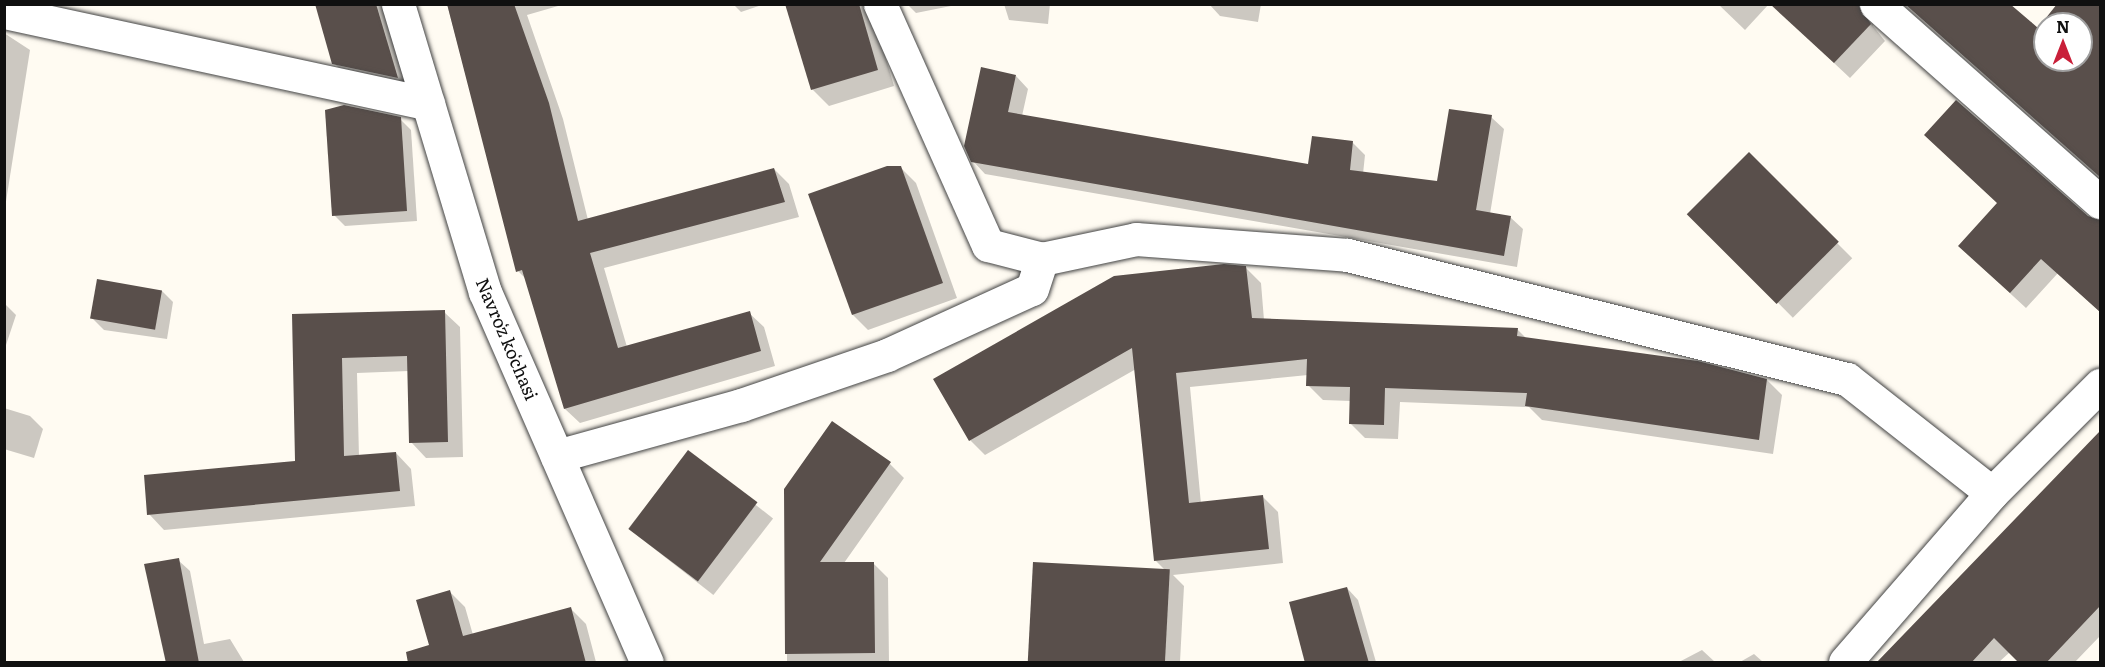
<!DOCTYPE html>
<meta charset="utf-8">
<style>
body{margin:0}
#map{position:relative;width:2105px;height:667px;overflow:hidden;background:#fffbf2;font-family:Literata,serif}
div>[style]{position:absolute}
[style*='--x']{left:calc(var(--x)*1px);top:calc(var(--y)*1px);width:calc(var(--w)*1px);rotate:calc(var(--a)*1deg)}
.shadow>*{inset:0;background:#0003;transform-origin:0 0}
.building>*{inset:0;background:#594f4b;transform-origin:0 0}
.roads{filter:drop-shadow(0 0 2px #434343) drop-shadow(0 0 2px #434343)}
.minor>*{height:33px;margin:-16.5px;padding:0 16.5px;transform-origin:16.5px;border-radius:16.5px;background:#fff}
span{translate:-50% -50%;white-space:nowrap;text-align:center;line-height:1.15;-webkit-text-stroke:6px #fff;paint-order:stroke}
.street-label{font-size:18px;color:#101010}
.frame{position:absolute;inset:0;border:6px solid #101010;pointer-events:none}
.north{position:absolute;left:2033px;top:12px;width:60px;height:60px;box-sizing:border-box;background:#fff;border:2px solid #9f9f9f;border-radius:50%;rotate:0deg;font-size:16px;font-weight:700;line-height:24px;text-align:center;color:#101010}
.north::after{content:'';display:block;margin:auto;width:21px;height:27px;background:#c91f39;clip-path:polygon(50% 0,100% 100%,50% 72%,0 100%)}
</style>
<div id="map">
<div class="shadow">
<i style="clip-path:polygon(316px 4px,383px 4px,412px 93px,349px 79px,334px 63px)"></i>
<i style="clip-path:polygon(447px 4px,565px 4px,527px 15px,563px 119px,588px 220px,774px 169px,789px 184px,799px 217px,604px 268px,627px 347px,749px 313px,764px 327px,775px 366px,580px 423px,565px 409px,526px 279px,518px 271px)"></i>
<i style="clip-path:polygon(733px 4px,765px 4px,741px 12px)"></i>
<i style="clip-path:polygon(787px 4px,888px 4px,875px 22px,894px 86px,829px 106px,812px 89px)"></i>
<i style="clip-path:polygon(907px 4px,961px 4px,916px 13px)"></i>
<i style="clip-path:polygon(1004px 4px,1050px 4px,1048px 24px,1009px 20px)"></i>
<i style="clip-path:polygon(1209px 4px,1261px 4px,1258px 22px,1220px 16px)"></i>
<i style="clip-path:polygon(1718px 4px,1769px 4px,1745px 30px)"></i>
<i style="clip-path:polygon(1771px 4px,1886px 4px,1877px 8px,1873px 26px,1885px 41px,1850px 78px)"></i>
<i style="clip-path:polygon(evenodd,1902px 4px,2008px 4px,2038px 30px,2059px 4px,2100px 4px,2100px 180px,1902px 4px,2045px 24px,2081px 24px,2081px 60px,2045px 60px,2045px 24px)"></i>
<i style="clip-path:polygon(4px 33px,30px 50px,4px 214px)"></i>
<i style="clip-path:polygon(1016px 76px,1028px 89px,1022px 116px,1310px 166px,1352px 142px,1365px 155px,1363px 174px,1438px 183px,1491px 117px,1504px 129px,1490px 214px,1510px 217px,1523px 229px,1517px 267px,985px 174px,973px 161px)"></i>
<i style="clip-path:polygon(400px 119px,411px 130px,417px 221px,345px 226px,334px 215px)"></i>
<i style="left:1749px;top:155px;width:146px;height:84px;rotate:45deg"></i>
<i style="clip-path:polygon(901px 168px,916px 183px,957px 298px,868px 330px,853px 315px)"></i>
<i style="clip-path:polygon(2087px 218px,2100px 220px,2100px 312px,2058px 273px,2026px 308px,1975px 261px)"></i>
<i style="clip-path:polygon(1246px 268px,1261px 283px,1264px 320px,1517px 329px,1527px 339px,1767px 380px,1782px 395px,1773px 454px,1542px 420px,1529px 407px,1400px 402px,1398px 439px,1365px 438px,1350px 423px,1351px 401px,1323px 400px,1308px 385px,1308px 375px,1190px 387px,1201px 504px,1263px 497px,1278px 512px,1283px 563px,1173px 575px,1184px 586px,1180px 662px,1030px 662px,1166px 571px,1155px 560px,1136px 369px,985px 455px,970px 440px)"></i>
<i style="clip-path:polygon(162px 291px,173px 302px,167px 339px,104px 330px,92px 318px)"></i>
<i style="clip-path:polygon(4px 303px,16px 315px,4px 351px)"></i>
<i style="clip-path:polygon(444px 312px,460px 327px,463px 457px,426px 458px,411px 442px,409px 371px,357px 373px,359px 457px,396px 453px,411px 469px,415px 506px,164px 530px,149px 514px,297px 462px,293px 315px)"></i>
<i style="clip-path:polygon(4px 408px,30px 416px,43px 429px,34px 458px,4px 449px)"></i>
<i style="clip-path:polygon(2100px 434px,2100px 636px,2075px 662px,2021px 662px,2010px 652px,1999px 662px,1879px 662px)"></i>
<i style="left:688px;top:452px;width:108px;height:97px;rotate:38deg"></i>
<i style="clip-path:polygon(890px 464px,904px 478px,844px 563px,873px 563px,888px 578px,889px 662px,787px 662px,786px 489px)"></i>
<i style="clip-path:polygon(178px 560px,190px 571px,204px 644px,230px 639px,244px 662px,168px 662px)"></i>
<i style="clip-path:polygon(1347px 588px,1358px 600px,1376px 662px,1307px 662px)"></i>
<i style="clip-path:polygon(450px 592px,465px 607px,473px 635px,570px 608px,586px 624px,596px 662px,435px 662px)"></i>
<i style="clip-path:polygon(1702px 650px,1715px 662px,1679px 662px)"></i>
<i style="clip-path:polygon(1754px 654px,1763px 662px,1740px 662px)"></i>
</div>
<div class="building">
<i style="clip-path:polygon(315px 4px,376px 4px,398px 78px,332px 64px)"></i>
<i style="clip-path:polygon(447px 4px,514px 4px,549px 103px,578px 221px,774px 168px,785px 202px,590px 253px,618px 348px,750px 311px,761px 351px,564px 409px,522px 270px,516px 272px)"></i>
<i style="clip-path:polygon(785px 4px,859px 4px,878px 70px,811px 90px)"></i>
<i style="clip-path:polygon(1770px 4px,1858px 4px,1871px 24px,1834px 63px)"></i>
<i style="clip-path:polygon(evenodd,1905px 4px,2010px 4px,2038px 28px,2057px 4px,2100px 4px,2100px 177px,1905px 4px,2045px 24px,2081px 24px,2081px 60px,2045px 60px,2045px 24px)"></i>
<i style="clip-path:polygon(981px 67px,1016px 75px,1008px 112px,1308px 164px,1312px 136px,1353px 141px,1350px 170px,1437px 181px,1449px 109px,1492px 115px,1476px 210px,1511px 216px,1504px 256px,971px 162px,964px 146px)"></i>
<i style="clip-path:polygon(1956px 100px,2088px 216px,2100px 220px,2100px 312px,2041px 259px,2010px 293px,1958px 246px,1997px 203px,1924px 135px)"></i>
<i style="clip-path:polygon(344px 105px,401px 117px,407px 211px,332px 216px,325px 110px)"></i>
<i style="left:1749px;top:152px;width:127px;height:88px;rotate:45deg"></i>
<i style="clip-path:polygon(887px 166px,901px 166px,943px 283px,852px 315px,808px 194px)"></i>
<i style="clip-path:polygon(1224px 264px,1246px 266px,1252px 318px,1518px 328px,1517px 336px,1698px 361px,1767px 379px,1759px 440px,1525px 406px,1527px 393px,1385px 388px,1384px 425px,1349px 424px,1350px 387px,1306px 386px,1307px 359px,1176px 373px,1189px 503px,1263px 495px,1269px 549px,1154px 561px,1132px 348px,969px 441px,933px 379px,1114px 276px)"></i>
<i style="left:97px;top:279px;width:66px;height:40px;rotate:10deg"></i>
<i style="clip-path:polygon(445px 310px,448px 442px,409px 443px,407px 356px,342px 358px,344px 456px,396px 452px,400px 491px,147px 515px,144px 475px,295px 461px,292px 314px)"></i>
<i style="clip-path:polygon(832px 421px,891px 462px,820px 562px,874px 562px,875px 653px,785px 654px,784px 489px)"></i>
<i style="clip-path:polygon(2100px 431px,2100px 606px,2046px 663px,2019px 663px,1994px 638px,1971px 663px,1876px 663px)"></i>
<i style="left:688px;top:450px;width:87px;height:99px;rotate:37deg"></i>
<i style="clip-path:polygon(179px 558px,199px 663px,166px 663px,144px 564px)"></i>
<i style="left:1033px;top:562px;width:137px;height:101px;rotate:3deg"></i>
<i style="clip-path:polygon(1347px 587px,1369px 663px,1305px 663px,1289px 602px)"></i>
<i style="clip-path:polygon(450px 590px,463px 636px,571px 607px,586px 663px,408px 663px,406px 652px,429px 645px,416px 600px)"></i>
</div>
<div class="roads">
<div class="minor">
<i style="--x:398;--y:4;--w:301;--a:73.2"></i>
<i style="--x:485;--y:292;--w:404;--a:66.4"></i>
<i style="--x:880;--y:4;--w:264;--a:65.9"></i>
<i style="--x:988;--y:245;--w:56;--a:14.5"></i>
<i style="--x:1042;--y:259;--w:96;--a:-12"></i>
<i style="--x:1136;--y:239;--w:212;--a:4.3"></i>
<i style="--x:1347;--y:255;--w:515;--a:13.93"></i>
<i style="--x:1847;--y:379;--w:184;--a:38.2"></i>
<i style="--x:1992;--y:493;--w:224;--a:131"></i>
<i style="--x:1876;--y:4;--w:299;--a:41.5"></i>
<i style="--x:4;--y:12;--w:434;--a:12.2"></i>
<i style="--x:557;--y:456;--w:191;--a:-15.5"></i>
<i style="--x:741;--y:405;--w:154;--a:-18.9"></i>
<i style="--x:887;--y:355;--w:159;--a:-24.5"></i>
<i style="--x:1032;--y:289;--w:32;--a:-72"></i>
<i style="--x:1992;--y:493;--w:153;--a:-45"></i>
</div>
</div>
<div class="street-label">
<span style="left:507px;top:339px;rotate:67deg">Navroʻz koʻchasi</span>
</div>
<div class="frame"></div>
<div class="north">N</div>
</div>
